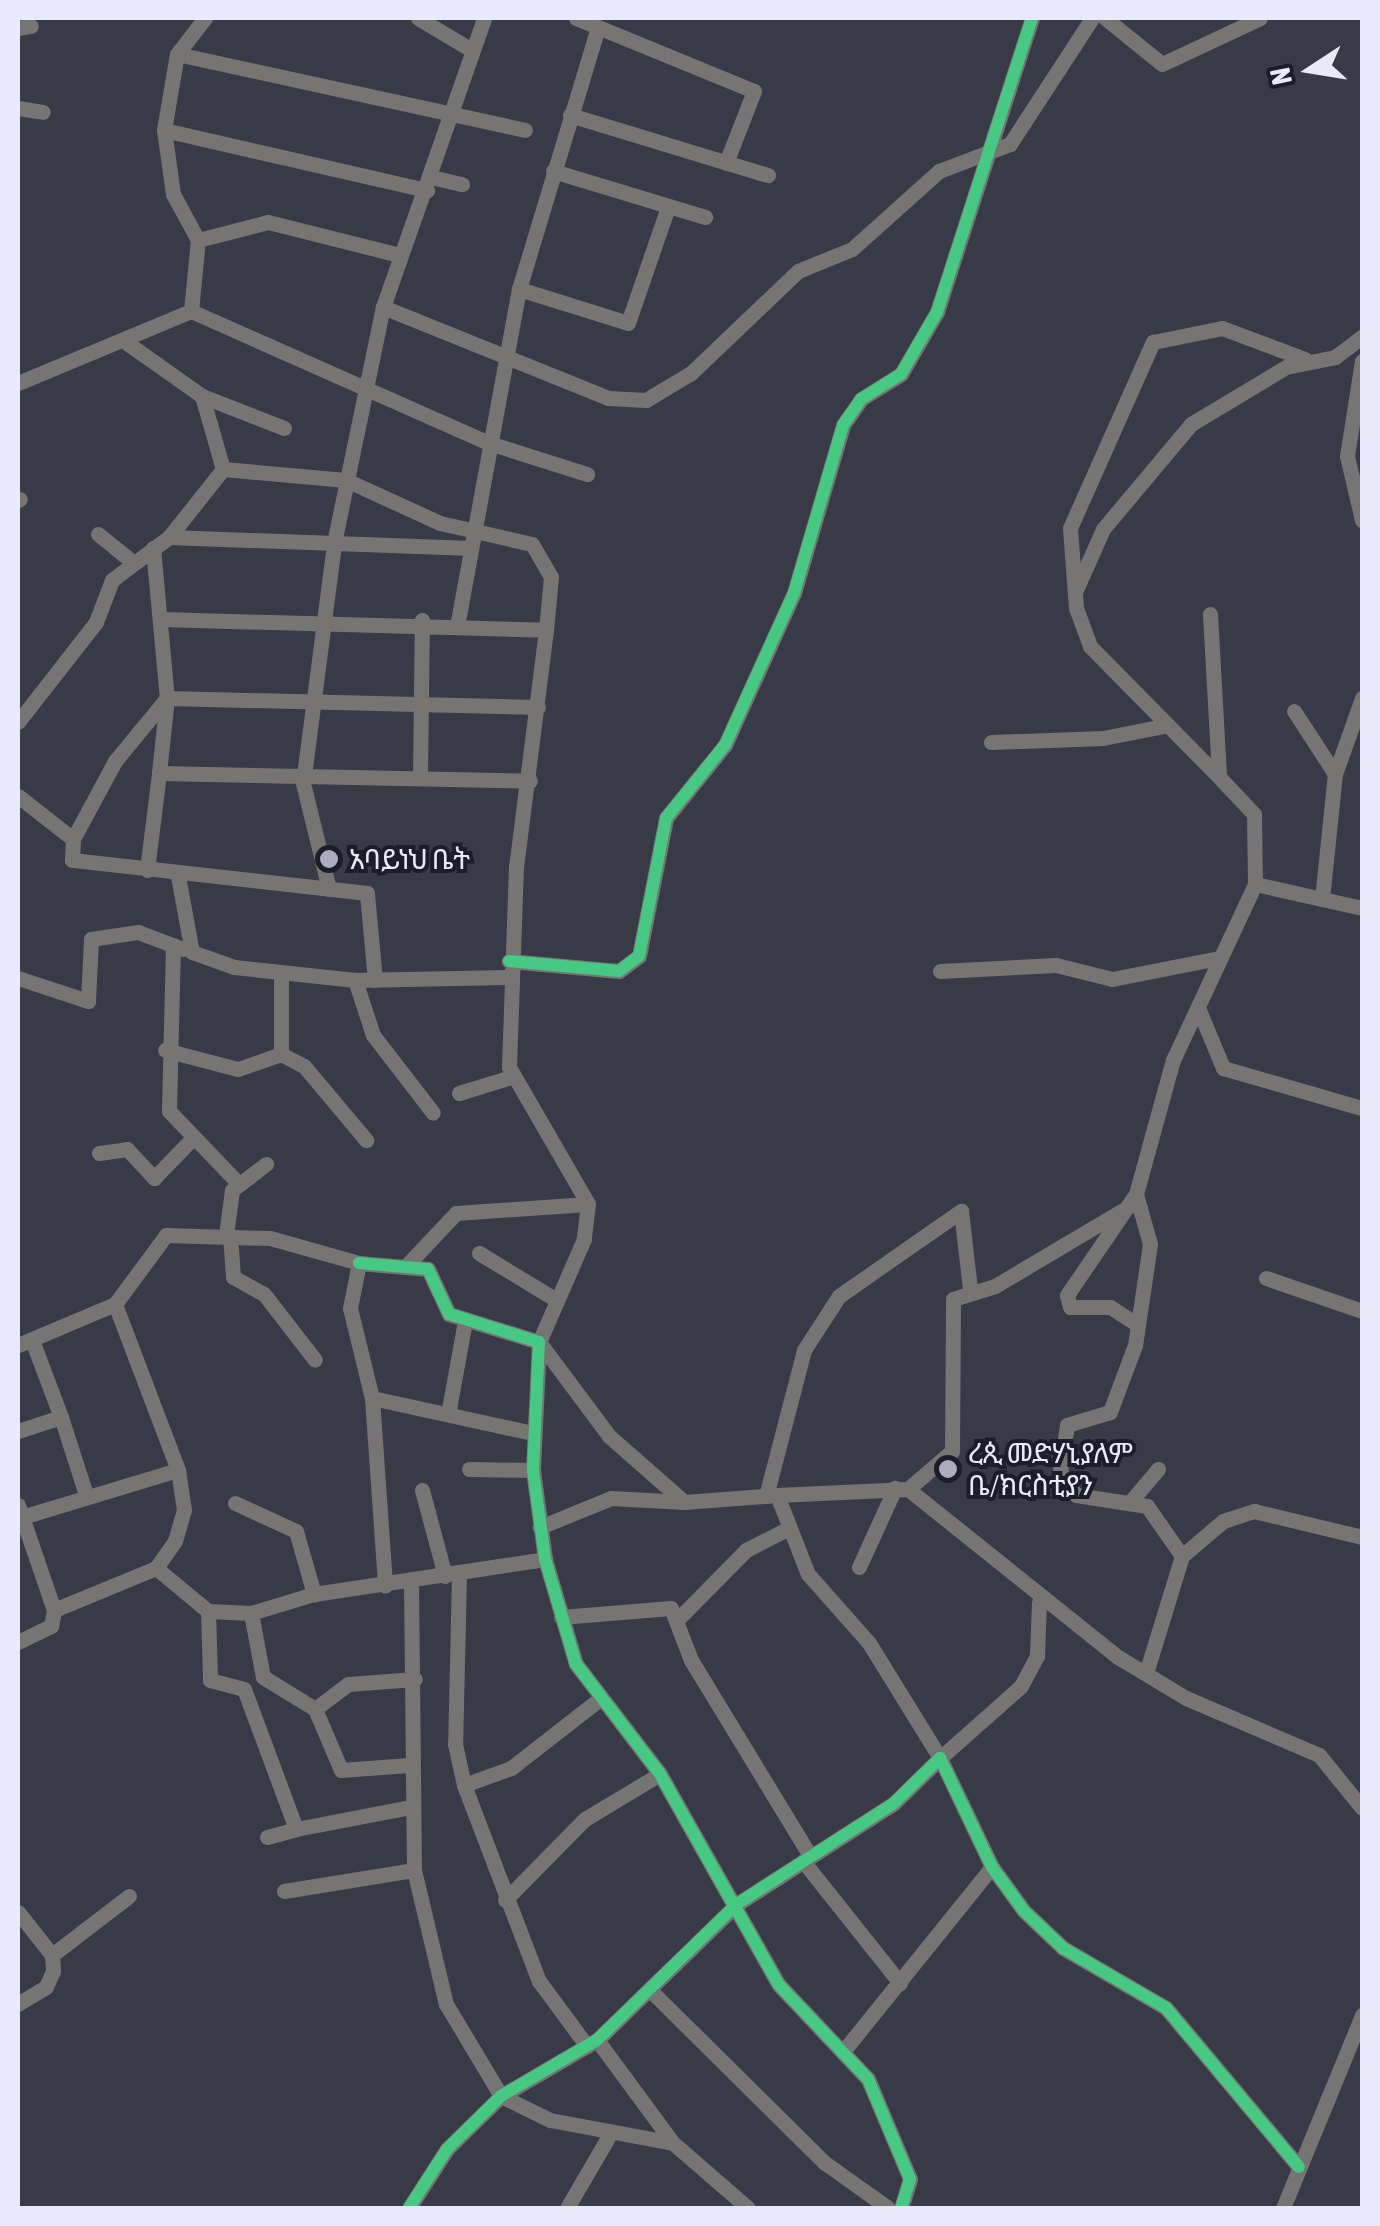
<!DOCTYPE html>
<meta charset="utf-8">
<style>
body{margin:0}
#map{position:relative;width:1380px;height:2226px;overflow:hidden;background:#393a48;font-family:"Asap Condensed","Noto Sans Ethiopic",sans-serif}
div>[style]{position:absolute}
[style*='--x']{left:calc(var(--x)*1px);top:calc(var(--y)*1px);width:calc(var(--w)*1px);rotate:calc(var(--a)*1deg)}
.minor>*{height:15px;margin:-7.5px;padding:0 7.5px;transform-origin:7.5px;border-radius:7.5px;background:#777573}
.cycleway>*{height:12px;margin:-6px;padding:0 6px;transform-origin:6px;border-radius:6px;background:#46c982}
.dots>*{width:28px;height:28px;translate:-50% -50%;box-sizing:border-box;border:5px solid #1c1d29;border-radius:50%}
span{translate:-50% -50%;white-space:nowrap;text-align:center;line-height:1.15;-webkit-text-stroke:8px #1c1d29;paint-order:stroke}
.poi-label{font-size:28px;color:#e8eafb}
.left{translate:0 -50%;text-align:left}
.frame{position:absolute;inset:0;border:20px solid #e8eafb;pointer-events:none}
.north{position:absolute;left:1260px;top:20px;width:100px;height:100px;-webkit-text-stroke:8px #1c1d29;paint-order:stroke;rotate:258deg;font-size:28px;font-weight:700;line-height:40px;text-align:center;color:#e8eafb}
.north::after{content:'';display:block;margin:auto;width:35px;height:45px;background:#e8eafb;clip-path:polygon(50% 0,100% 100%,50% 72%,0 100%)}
</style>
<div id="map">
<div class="minor">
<i style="--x:418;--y:18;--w:61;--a:30.8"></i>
<i style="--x:576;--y:18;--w:192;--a:22.3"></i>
<i style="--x:754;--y:91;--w:77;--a:111.3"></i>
<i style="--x:1105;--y:18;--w:73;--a:38.9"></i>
<i style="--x:1162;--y:64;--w:108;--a:-25.1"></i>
<i style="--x:18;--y:28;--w:13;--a:-9"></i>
<i style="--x:177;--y:54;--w:356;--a:12.3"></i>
<i style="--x:18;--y:108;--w:25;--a:9"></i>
<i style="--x:570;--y:115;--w:207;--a:16.9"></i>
<i style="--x:164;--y:130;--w:270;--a:12.9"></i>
<i style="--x:553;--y:171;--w:159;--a:16.8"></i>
<i style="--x:431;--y:177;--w:32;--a:13"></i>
<i style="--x:198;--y:240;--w:72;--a:-14.4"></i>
<i style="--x:268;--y:222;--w:135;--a:14.1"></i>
<i style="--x:519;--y:289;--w:114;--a:17.3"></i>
<i style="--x:628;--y:323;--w:123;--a:-71"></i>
<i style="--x:383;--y:307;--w:243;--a:22"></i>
<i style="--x:608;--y:398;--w:38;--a:3"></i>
<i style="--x:646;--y:400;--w:52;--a:-31"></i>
<i style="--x:691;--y:373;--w:148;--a:-43.6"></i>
<i style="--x:798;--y:271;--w:58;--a:-22.2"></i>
<i style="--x:852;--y:249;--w:117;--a:-41.9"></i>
<i style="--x:939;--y:171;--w:76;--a:-20.8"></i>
<i style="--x:1010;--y:144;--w:150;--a:-56.9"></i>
<i style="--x:191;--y:311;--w:71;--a:-84.4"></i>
<i style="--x:198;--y:240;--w:52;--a:-118.5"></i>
<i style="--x:173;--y:194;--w:65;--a:-98"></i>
<i style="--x:164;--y:130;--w:77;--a:-80.3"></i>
<i style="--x:177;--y:54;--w:46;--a:-52.1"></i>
<i style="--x:127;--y:343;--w:92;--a:35.2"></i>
<i style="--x:202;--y:396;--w:76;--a:74"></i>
<i style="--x:223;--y:469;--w:123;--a:5.1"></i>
<i style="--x:346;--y:480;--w:103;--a:24.6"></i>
<i style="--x:440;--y:523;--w:94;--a:12.9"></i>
<i style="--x:532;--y:544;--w:38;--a:60"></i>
<i style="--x:551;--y:577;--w:53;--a:95.4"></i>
<i style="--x:1362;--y:361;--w:96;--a:99"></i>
<i style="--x:1347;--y:456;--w:66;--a:76.8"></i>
<i style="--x:18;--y:383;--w:187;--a:-22.6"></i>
<i style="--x:191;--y:311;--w:326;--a:23.9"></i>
<i style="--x:489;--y:443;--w:103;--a:17.6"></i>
<i style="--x:202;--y:396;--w:88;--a:21.3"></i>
<i style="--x:18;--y:500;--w:2;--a:-27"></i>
<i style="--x:98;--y:534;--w:46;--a:38.9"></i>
<i style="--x:169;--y:537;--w:296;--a:2.1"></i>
<i style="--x:153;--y:548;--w:151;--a:84.7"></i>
<i style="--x:167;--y:698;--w:75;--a:96.1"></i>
<i style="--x:159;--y:773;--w:371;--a:1.2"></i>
<i style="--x:1075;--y:592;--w:69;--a:-66"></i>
<i style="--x:1103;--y:529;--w:137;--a:-50"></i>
<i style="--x:1191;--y:424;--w:111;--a:-31"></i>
<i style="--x:1286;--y:367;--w:50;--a:-11.5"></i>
<i style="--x:1335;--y:357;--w:34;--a:-37"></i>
<i style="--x:1210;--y:614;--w:163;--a:86.8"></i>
<i style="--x:1219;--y:777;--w:51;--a:46.6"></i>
<i style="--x:1254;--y:814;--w:70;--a:89.2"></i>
<i style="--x:161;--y:619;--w:385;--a:1.6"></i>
<i style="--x:546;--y:630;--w:238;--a:97.2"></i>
<i style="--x:516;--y:866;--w:201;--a:92"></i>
<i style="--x:509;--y:1067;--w:158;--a:60"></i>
<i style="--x:458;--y:621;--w:338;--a:-79.6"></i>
<i style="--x:519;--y:289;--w:270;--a:-73.2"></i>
<i style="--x:1294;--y:711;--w:75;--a:56.9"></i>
<i style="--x:18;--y:722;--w:127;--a:-52"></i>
<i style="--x:96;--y:622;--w:45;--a:-69.1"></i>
<i style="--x:112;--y:580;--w:71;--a:-37"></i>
<i style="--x:169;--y:537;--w:87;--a:-51.5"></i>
<i style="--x:991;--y:742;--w:112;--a:-2"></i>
<i style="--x:1103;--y:738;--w:66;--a:-11.3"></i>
<i style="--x:420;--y:777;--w:157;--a:-89.3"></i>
<i style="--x:1219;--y:777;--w:184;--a:-134.6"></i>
<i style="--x:1090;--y:646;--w:40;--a:-110.2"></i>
<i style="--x:1076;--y:608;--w:80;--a:-94.3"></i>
<i style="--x:1070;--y:528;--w:204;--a:-66"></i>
<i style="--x:1153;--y:342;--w:70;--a:-11.5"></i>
<i style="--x:1222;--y:328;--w:89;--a:20.5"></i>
<i style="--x:18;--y:796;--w:70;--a:38"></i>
<i style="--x:147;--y:870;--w:98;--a:-82.9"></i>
<i style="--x:178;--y:876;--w:77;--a:79.6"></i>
<i style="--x:192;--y:952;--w:45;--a:19.7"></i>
<i style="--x:234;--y:967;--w:122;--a:6.1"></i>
<i style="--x:355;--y:980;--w:152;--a:-1.1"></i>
<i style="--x:329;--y:889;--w:109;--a:-103.8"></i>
<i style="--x:303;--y:783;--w:242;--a:-82.6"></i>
<i style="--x:334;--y:543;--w:241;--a:-78.3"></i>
<i style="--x:383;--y:307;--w:306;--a:-70.7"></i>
<i style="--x:1322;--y:899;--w:126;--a:-84.1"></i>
<i style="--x:1335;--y:774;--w:81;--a:-70.4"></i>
<i style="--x:173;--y:945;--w:166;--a:91.4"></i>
<i style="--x:169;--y:1111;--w:100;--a:46.2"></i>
<i style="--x:509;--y:961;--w:110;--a:5.2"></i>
<i style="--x:619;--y:971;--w:25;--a:-37"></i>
<i style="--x:639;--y:956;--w:141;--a:-78.9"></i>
<i style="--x:666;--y:818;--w:94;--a:-51.1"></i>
<i style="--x:725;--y:745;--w:167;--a:-65.6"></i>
<i style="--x:794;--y:593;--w:175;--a:-73.7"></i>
<i style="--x:843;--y:425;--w:32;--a:-55"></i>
<i style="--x:861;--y:399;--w:47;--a:-32"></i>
<i style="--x:901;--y:374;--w:72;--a:-59.9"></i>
<i style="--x:937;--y:312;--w:309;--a:-72.1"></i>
<i style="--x:940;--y:971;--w:116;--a:-3"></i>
<i style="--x:1056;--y:965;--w:58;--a:14"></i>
<i style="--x:1112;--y:979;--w:109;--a:-11.1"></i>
<i style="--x:281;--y:976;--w:78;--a:90"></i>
<i style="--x:281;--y:1054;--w:26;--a:28"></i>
<i style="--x:304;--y:1066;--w:97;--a:50"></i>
<i style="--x:18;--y:978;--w:74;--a:18.2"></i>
<i style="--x:88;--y:1001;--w:62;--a:-87.2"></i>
<i style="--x:91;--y:939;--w:48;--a:-8.5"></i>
<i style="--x:138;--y:932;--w:48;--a:20.7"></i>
<i style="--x:355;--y:980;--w:58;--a:71.9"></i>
<i style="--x:373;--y:1035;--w:98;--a:52.4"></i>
<i style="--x:375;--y:980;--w:87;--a:-95.3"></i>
<i style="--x:367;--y:893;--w:297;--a:-173.6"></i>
<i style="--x:72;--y:860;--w:21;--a:-87"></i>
<i style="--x:73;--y:839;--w:89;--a:-61.7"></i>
<i style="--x:115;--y:761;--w:82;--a:-50.5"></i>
<i style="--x:167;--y:698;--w:371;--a:1.4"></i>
<i style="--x:1199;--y:1010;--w:63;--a:67.5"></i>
<i style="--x:1223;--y:1068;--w:145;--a:16.1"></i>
<i style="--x:165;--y:1050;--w:75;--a:14.6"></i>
<i style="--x:238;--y:1069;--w:46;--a:-19.2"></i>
<i style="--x:459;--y:1093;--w:54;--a:-17.1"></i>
<i style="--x:99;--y:1153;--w:28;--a:-8"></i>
<i style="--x:127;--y:1149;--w:40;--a:47"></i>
<i style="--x:154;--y:1178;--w:52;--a:-45.8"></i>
<i style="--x:1136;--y:1194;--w:52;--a:74.4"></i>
<i style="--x:1150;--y:1244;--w:102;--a:98.4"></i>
<i style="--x:1135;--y:1345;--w:72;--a:110.5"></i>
<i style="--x:1110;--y:1412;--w:45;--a:163.2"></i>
<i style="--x:1067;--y:1425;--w:48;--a:98.5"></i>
<i style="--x:1060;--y:1472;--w:28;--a:55"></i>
<i style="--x:1076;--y:1495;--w:72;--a:8.8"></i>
<i style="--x:1147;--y:1506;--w:61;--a:55"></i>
<i style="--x:226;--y:1235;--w:45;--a:-82.4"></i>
<i style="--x:232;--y:1190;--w:43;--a:-37.4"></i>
<i style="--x:230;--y:1235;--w:42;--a:85.9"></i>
<i style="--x:233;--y:1277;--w:35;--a:29"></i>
<i style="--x:264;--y:1294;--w:83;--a:52.3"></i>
<i style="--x:479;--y:1253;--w:87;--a:31.3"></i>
<i style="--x:359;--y:1263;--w:69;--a:5"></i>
<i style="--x:428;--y:1269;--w:50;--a:65"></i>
<i style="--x:449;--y:1314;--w:94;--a:17.3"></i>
<i style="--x:539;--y:1342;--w:128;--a:92.7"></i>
<i style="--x:533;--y:1470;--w:90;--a:82.3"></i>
<i style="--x:545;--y:1559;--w:109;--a:73.6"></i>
<i style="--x:576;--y:1664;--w:138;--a:52.6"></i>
<i style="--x:660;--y:1774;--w:242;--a:60.6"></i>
<i style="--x:779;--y:1985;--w:129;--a:46.6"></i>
<i style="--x:868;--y:2079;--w:108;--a:67.2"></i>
<i style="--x:910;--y:2179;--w:30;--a:107"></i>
<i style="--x:407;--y:1265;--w:71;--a:-46.7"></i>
<i style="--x:456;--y:1213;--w:132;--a:-3.9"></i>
<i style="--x:588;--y:1204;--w:35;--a:97"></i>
<i style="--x:584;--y:1239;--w:112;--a:113.6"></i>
<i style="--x:539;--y:1342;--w:117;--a:53.3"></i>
<i style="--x:609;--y:1436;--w:100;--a:41.3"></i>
<i style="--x:684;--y:1502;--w:73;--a:-176.9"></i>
<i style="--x:611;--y:1498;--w:77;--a:157.8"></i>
<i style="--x:1266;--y:1278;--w:102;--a:19"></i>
<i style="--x:1138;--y:1325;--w:33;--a:-147"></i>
<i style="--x:1110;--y:1307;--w:40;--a:180"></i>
<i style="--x:1070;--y:1307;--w:12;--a:-104"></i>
<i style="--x:1067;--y:1295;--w:122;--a:-55.7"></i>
<i style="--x:1136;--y:1194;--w:139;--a:-74.6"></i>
<i style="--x:1173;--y:1060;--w:194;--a:-65"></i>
<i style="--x:1255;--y:884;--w:110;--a:12.6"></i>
<i style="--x:32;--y:1340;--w:82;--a:69.4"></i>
<i style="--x:18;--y:1345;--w:105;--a:-22.9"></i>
<i style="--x:115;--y:1304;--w:86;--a:-53.5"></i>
<i style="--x:166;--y:1235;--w:104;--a:1.7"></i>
<i style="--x:270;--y:1238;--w:92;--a:15.7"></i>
<i style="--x:359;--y:1263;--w:46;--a:101.3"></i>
<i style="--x:350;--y:1308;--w:93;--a:76.3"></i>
<i style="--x:372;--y:1398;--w:188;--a:86"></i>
<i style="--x:372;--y:1398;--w:164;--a:12.3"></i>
<i style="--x:449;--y:1409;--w:89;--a:-79.7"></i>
<i style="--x:18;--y:1431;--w:45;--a:-18"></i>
<i style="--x:61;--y:1417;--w:82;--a:72.2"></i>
<i style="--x:469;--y:1469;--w:64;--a:0.9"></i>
<i style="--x:908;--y:1489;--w:58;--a:-40.8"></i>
<i style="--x:952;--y:1451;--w:152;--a:-89.6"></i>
<i style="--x:953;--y:1299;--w:44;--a:-17.2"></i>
<i style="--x:995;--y:1286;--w:155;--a:-30.7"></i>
<i style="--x:422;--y:1490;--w:89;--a:75"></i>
<i style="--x:777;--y:1495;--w:131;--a:-2.6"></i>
<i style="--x:908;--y:1489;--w:269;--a:38.7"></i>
<i style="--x:1118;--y:1657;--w:79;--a:31.1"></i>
<i style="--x:1186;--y:1698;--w:145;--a:23.2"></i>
<i style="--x:1319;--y:1755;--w:68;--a:50.9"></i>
<i style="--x:766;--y:1496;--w:151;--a:-75.4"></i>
<i style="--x:804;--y:1350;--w:64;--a:-57.1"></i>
<i style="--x:839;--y:1296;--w:149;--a:-34.9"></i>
<i style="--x:961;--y:1211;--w:79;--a:83.4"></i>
<i style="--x:1131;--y:1501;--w:42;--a:-49.8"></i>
<i style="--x:684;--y:1502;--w:93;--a:-4.3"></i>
<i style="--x:777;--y:1495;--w:85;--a:68.6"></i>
<i style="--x:808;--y:1574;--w:92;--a:48.5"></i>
<i style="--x:869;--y:1643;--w:135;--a:58.3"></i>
<i style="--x:940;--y:1758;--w:108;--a:-41.6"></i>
<i style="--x:1021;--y:1686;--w:34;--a:-62"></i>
<i style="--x:1037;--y:1656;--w:54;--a:-87.9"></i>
<i style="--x:235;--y:1503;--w:67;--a:24.7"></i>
<i style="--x:296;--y:1531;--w:66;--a:74.1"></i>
<i style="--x:18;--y:1505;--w:111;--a:71.1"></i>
<i style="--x:22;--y:1517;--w:163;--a:-16.8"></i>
<i style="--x:859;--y:1567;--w:87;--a:-65.5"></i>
<i style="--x:156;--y:1568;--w:67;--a:39.6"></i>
<i style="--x:208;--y:1611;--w:43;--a:2.7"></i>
<i style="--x:251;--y:1613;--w:66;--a:-16.8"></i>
<i style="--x:314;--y:1594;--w:234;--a:-8.6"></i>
<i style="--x:459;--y:1574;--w:170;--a:91.3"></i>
<i style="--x:455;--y:1744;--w:42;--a:77.6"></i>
<i style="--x:464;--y:1785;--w:210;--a:69.1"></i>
<i style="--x:539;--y:1981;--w:81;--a:53.6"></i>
<i style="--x:411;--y:1582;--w:288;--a:89.4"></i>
<i style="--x:414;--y:1870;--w:138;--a:76.6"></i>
<i style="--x:446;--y:2004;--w:107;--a:59.1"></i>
<i style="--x:501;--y:2096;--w:55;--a:26.1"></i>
<i style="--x:550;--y:2120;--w:125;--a:10.6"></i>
<i style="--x:208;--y:1611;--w:69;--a:88.3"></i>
<i style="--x:210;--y:1680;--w:35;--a:15"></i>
<i style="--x:244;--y:1689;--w:149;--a:69.6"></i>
<i style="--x:296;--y:1829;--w:116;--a:-10.9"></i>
<i style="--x:251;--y:1613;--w:65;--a:79.4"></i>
<i style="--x:263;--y:1677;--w:61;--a:31.6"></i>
<i style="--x:315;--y:1709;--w:66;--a:66.9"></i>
<i style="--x:341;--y:1770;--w:68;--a:-4.2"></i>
<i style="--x:561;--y:1617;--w:110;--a:-4.7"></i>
<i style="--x:671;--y:1608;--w:56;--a:69"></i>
<i style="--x:691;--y:1660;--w:229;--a:58.7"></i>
<i style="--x:677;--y:1620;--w:98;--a:-45.4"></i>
<i style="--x:746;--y:1550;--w:48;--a:-27.1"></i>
<i style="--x:18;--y:1642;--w:37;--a:-26"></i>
<i style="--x:51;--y:1626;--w:16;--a:-79"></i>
<i style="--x:54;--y:1610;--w:110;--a:-22.4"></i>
<i style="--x:156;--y:1568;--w:33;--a:-55"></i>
<i style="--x:175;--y:1541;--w:32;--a:-74"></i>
<i style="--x:184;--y:1510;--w:40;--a:-98.5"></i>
<i style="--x:178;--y:1470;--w:178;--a:-110.8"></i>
<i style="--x:1146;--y:1673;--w:122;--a:-72.9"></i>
<i style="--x:1182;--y:1556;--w:54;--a:-40.5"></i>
<i style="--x:1223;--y:1521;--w:33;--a:-18"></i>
<i style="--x:1254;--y:1511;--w:111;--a:13.5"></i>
<i style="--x:315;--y:1709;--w:41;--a:-37.1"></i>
<i style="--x:348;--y:1684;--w:67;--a:-4.3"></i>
<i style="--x:464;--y:1785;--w:50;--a:-19.9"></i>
<i style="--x:511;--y:1768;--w:109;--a:-37.9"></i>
<i style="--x:267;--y:1837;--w:30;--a:-15"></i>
<i style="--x:803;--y:1861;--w:156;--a:51.5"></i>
<i style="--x:284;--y:1891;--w:132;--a:-9.2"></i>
<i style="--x:505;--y:1900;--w:114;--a:-45.4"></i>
<i style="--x:585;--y:1819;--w:87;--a:-31"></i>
<i style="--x:18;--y:1912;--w:55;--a:51.7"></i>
<i style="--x:52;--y:1955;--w:16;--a:86"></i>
<i style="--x:53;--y:1971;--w:17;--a:114"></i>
<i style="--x:46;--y:1987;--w:33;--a:149"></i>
<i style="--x:52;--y:1955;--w:97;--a:-37.5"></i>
<i style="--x:651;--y:1991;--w:245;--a:44.7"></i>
<i style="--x:825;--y:2163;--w:77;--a:35.5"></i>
<i style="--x:597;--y:2040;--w:128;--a:53.6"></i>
<i style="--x:673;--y:2143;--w:99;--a:40.9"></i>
<i style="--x:845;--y:2049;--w:234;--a:-51.1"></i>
<i style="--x:409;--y:2208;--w:70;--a:-57.2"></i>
<i style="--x:447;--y:2149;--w:76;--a:-44.5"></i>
<i style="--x:501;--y:2096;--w:111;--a:-30.3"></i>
<i style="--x:597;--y:2040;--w:195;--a:-44.2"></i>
<i style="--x:737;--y:1904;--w:185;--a:-32.7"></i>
<i style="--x:893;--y:1804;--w:66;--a:-44.4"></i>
<i style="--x:940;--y:1758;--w:121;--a:64.5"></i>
<i style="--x:992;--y:1867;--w:54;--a:54"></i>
<i style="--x:1024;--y:1911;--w:54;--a:43.5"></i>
<i style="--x:1063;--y:1948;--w:119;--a:30.2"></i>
<i style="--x:1166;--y:2008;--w:207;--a:50.1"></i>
<i style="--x:567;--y:2208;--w:86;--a:-59.8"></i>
<i style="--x:1283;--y:2208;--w:209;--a:-67.7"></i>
</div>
<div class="cycleway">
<i style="--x:509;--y:961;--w:110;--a:5.2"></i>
<i style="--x:619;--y:971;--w:25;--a:-37"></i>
<i style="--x:639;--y:956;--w:141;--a:-78.9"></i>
<i style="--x:666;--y:818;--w:94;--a:-51.1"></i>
<i style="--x:725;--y:745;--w:167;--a:-65.6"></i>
<i style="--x:794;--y:593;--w:175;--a:-73.7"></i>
<i style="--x:843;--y:425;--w:32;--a:-55"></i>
<i style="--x:861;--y:399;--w:47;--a:-32"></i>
<i style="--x:901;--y:374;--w:72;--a:-59.9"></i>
<i style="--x:937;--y:312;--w:309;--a:-72.1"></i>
<i style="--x:359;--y:1263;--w:69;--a:5"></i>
<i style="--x:428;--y:1269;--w:50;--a:65"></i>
<i style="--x:449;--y:1314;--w:94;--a:17.3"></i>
<i style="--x:539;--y:1342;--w:128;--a:92.7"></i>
<i style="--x:533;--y:1470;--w:90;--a:82.3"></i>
<i style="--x:545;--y:1559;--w:109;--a:73.6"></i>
<i style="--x:576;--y:1664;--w:138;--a:52.6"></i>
<i style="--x:660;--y:1774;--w:242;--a:60.6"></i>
<i style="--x:779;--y:1985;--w:129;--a:46.6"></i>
<i style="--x:868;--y:2079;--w:108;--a:67.2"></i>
<i style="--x:910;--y:2179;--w:30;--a:107"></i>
<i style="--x:409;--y:2208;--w:70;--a:-57.2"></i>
<i style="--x:447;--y:2149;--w:76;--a:-44.5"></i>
<i style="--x:501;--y:2096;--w:111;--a:-30.3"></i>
<i style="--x:597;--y:2040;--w:195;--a:-44.2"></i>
<i style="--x:737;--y:1904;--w:185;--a:-32.7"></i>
<i style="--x:893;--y:1804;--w:66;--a:-44.4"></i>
<i style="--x:940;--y:1758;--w:121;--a:64.5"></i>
<i style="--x:992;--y:1867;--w:54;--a:54"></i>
<i style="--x:1024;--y:1911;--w:54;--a:43.5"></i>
<i style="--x:1063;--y:1948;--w:119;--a:30.2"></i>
<i style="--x:1166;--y:2008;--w:207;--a:50.1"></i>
</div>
<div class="dots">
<i style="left:329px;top:859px;background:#abacbc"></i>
<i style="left:948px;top:1469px;background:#abacbc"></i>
</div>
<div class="poi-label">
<span class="left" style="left:349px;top:859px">አባይነህ ቤት</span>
<span class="left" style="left:968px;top:1469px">ረጲ መድሃኒያለም<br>ቤ/ክርስቲያን</span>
</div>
<div class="frame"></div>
<div class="north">N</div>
</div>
